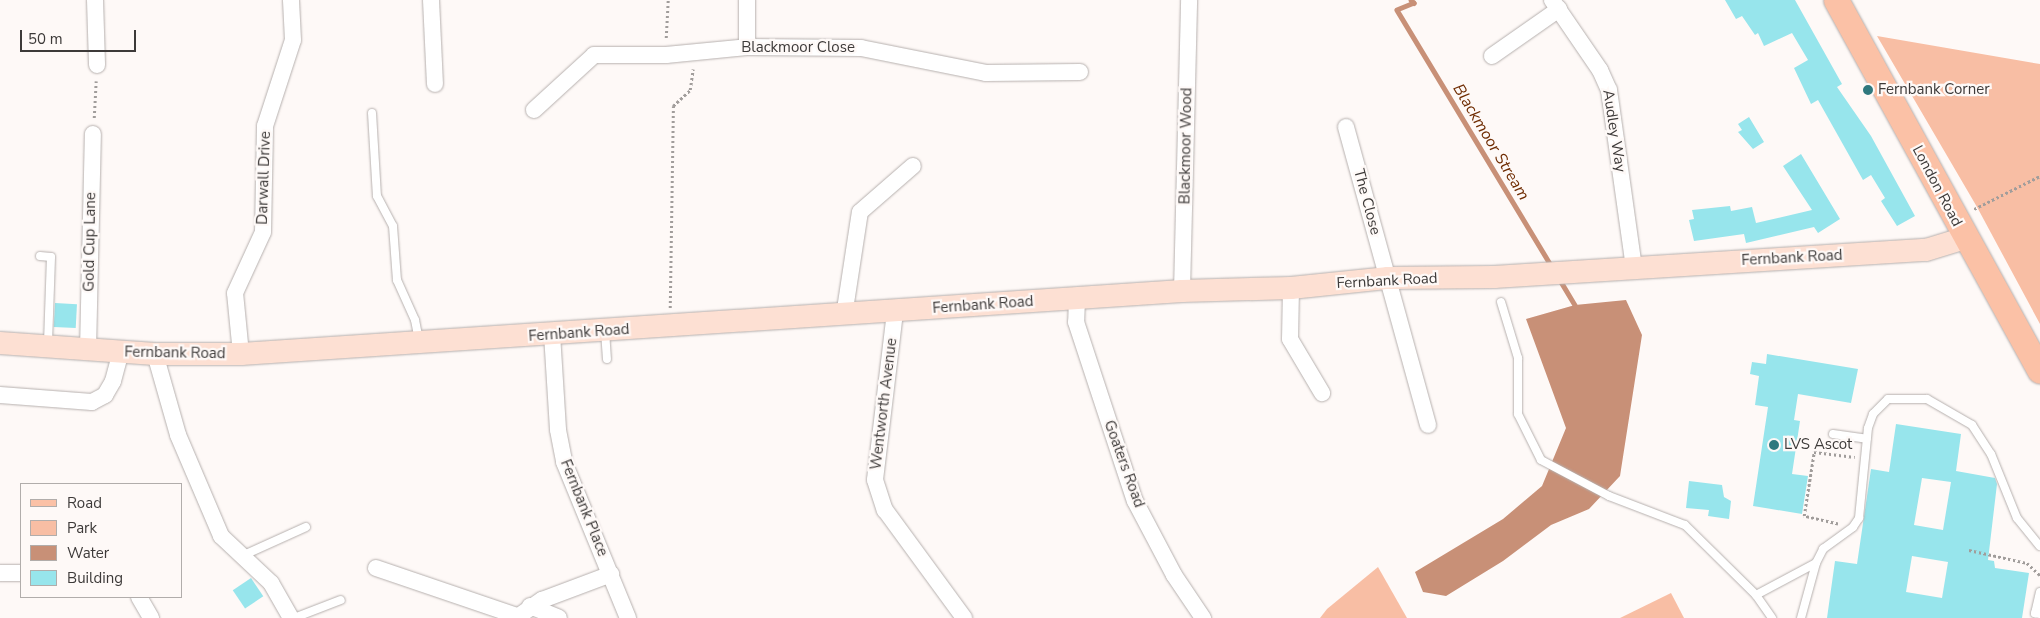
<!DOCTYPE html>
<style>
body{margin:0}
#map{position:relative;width:2040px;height:618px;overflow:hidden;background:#fef9f7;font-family:"Nunito Sans",sans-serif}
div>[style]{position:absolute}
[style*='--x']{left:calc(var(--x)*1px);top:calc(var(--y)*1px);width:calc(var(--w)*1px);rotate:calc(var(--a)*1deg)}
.green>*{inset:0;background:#f8bea4}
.water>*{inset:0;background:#c89077}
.stream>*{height:4.5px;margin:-2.25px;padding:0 2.25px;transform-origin:2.25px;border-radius:2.25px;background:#c89077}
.building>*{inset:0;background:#97e5ec;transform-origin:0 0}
.path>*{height:2.5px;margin-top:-1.25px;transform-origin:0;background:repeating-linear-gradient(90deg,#a19d9b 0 2.5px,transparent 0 5px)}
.roads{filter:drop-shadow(0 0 1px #b6b0ae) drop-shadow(0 0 1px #b6b0ae)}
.lane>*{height:8px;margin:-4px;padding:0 4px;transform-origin:4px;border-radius:4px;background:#fff}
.street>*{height:16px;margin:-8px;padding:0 8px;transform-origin:8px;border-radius:8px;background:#fff}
.secondary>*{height:22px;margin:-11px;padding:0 11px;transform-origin:11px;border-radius:11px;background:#fde0d3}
.primary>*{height:25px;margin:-12.5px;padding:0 12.5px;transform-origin:12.5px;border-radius:12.5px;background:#fbc1a6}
.dots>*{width:14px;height:14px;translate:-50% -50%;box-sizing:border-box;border:2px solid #fef9f7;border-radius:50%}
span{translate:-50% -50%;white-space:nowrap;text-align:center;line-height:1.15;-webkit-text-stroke:4.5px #fef9f7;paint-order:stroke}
.street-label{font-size:15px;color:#3d3a39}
.poi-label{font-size:15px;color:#3d3a39}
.left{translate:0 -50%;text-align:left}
.water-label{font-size:16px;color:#6f2c02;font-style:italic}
.legend{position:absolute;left:20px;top:483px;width:162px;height:115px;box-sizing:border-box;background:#fef9f7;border:1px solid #b1adab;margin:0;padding:6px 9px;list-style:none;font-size:15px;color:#3d3a39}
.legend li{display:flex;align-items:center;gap:10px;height:25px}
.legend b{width:25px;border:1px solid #b1adab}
.scale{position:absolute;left:20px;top:30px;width:116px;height:22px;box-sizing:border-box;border:2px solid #3d3a39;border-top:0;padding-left:6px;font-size:15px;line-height:18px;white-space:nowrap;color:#3d3a39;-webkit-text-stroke:4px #fef9f7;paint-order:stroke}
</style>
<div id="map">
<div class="green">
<i style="clip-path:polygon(1877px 36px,2040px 64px,2040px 324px,1977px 207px)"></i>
<i style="clip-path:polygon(1378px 567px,1407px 618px,1320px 618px,1327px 609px)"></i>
<i style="clip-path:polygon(1671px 593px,1684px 618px,1620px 618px)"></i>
</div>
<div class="water">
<i style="clip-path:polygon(1626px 300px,1642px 335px,1620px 476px,1589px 509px,1551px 525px,1503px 561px,1446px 596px,1423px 592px,1415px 572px,1503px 519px,1542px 486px,1566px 428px,1526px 319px,1575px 305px)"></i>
</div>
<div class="stream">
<i style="--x:1411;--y:0;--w:4;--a:45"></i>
<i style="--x:1414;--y:3;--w:18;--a:158"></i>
<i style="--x:1397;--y:10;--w:300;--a:58.9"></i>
<i style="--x:1560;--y:280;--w:29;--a:59"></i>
</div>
<div class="building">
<i style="clip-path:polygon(1725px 0,1795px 0,1842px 84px,1837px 87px,1871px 136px,1915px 216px,1897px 226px,1881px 201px,1885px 198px,1871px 175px,1863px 180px,1818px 100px,1811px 104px,1794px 68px,1808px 60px,1792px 33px,1764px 46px,1758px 33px,1755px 35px,1742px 16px,1736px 19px)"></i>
<i style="clip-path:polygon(1749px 117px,1764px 142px,1753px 149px,1738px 132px,1742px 130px,1738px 124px)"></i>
<i style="clip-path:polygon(1801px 154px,1840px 219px,1818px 233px,1814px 227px,1746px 243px,1744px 234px,1694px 241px,1689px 220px,1694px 219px,1692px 210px,1730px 206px,1731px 211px,1752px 207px,1756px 223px,1812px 210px,1783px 166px)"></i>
<i style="left:55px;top:303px;width:22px;height:24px;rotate:3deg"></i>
<i style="clip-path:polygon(1767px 354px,1858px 369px,1851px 403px,1798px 394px,1794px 420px,1800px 421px,1792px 474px,1808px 476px,1802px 514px,1753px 506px,1768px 407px,1755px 405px,1759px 376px,1750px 374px,1752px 362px,1766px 364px)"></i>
<i style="clip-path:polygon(evenodd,1896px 424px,1961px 434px,1956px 471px,1995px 478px,1997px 484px,1988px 560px,1994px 561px,1995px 568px,2029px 573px,2022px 618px,1827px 618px,1835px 561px,1857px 564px,1871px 469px,1889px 472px,1896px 424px,1922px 478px,1951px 482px,1943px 530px,1914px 525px,1922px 478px,1896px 424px,1912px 556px,1948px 562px,1942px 598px,1906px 592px,1912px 556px)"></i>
<i style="clip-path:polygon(1689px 481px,1722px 485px,1724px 497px,1731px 501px,1729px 519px,1708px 516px,1709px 510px,1686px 508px)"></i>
<i style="left:251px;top:578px;width:22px;height:22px;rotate:56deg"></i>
</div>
<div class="path">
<i style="--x:666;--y:38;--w:38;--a:-87"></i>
<i style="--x:94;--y:118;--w:37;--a:-87"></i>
<i style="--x:1974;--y:209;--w:74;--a:-26.6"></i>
<i style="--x:670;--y:308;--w:202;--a:-89.1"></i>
<i style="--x:673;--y:106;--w:23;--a:-43"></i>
<i style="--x:690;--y:90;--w:21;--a:-82"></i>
<i style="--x:1838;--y:524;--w:35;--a:-167"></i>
<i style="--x:1804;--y:516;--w:65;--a:-81.1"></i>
<i style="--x:1814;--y:452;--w:41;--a:7"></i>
<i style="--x:1969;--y:550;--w:59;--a:12.6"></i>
<i style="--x:2027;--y:563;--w:18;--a:43"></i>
</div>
<div class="roads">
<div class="lane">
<i style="--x:372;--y:113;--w:83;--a:86.6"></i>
<i style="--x:377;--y:196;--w:34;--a:62"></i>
<i style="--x:393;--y:226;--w:54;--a:85.8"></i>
<i style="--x:397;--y:280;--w:44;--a:65.8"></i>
<i style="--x:415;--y:320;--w:20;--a:79"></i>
<i style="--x:40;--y:256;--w:11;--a:5"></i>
<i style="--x:51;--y:257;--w:88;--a:92"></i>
<i style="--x:1501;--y:302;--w:59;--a:73.1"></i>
<i style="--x:1518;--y:358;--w:56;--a:90"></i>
<i style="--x:1518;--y:414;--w:51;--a:63.4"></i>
<i style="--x:1541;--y:460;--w:77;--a:27.9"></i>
<i style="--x:1609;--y:496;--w:81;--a:20.9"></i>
<i style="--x:1685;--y:525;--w:100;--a:44.6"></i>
<i style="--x:1756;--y:595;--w:28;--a:55"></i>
<i style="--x:605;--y:331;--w:28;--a:86"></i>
<i style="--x:1833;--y:434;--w:34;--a:8"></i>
<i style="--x:244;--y:555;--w:68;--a:-24.3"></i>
<i style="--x:2040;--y:592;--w:22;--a:103"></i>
<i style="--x:2035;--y:613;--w:5;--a:11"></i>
<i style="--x:1756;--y:595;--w:68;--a:-28.1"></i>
<i style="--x:294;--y:618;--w:50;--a:-21"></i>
<i style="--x:1801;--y:618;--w:57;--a:-74.7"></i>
<i style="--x:1816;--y:563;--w:16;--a:-63"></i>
<i style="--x:1823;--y:549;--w:37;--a:-36"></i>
<i style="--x:1853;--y:527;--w:11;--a:-56"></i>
<i style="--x:1859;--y:518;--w:90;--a:-84.3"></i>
<i style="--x:1868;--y:428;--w:15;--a:-70"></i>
<i style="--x:1873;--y:414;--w:21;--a:-45"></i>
<i style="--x:1888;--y:399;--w:39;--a:0"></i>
<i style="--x:1927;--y:399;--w:52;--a:30"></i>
<i style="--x:1972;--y:425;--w:35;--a:57"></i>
<i style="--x:1991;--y:454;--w:69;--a:67.9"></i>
<i style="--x:2017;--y:518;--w:36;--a:51"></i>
</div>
<div class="street">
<i style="--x:95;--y:0;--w:65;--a:88.2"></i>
<i style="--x:431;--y:0;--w:84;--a:87.3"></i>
<i style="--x:1552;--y:0;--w:85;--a:55.6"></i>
<i style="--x:1600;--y:70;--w:22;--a:66"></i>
<i style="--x:1609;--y:90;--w:179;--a:82"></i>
<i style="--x:747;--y:47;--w:47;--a:-90"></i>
<i style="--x:1492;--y:56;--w:82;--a:-35"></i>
<i style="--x:534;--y:110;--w:81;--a:-42.5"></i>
<i style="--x:594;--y:55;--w:72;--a:0"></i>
<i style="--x:666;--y:55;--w:81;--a:-5.6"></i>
<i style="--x:747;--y:47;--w:114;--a:0.5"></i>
<i style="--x:861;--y:48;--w:127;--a:11.3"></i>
<i style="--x:986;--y:73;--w:94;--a:-0.6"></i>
<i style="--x:1346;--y:127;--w:309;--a:74.6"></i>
<i style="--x:1291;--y:288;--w:51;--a:91.1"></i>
<i style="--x:1290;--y:339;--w:63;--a:59.3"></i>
<i style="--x:1182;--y:291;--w:291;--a:-88.6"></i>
<i style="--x:1077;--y:298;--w:24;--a:92"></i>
<i style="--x:1076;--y:322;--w:188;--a:71.8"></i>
<i style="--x:1135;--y:501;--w:84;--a:62.2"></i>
<i style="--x:1174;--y:575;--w:52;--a:56"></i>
<i style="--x:895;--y:312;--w:169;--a:96.8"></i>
<i style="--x:875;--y:480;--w:32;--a:72"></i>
<i style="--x:885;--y:510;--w:134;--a:53.8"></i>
<i style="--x:844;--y:316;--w:105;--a:-81.3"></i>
<i style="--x:860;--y:212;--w:70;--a:-41"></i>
<i style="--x:552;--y:334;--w:96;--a:86.4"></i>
<i style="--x:558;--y:430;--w:33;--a:79"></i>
<i style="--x:564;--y:462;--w:169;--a:67.7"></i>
<i style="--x:88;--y:350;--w:216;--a:-88.7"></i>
<i style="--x:155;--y:354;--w:84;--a:74.1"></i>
<i style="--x:178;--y:435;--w:110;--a:66.9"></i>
<i style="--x:221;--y:536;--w:69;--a:43.2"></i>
<i style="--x:271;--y:583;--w:40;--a:60.3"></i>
<i style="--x:241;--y:354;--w:61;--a:-95.6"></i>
<i style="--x:235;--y:293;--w:67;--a:-65.3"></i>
<i style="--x:263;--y:232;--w:106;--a:-88.9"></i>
<i style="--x:265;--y:126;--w:90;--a:-72"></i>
<i style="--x:293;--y:40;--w:40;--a:-92.9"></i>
<i style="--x:0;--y:395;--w:92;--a:4.4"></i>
<i style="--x:92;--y:402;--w:15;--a:-28"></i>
<i style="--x:105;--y:395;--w:16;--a:-60"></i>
<i style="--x:113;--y:381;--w:30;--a:-75"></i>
<i style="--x:376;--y:568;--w:149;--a:18.8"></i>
<i style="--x:0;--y:573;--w:21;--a:0"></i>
<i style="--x:139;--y:597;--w:24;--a:60"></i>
<i style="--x:530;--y:606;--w:31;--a:22"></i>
<i style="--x:516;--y:618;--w:32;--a:-35"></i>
<i style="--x:542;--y:600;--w:74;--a:-20.6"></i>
</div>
<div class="secondary">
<i style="--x:0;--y:343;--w:155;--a:4.1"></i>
<i style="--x:155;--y:354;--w:86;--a:0"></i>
<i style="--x:241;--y:354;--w:943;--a:-3.83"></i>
<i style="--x:1182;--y:291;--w:109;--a:-1.6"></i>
<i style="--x:1291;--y:288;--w:98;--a:-5.9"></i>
<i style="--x:1388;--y:278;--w:106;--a:-0.5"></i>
<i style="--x:1494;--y:277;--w:433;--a:-3.6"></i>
<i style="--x:1926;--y:250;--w:41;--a:-17.1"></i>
</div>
<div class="primary">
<i style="--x:1836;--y:0;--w:423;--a:61.2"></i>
</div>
</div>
<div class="dots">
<i style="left:1868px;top:90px;background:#2f787e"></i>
<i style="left:1774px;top:445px;background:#2f787e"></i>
</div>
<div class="street-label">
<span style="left:798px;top:48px">Blackmoor Close</span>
<span style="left:1614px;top:131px;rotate:81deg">Audley Way</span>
<span style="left:1186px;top:146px;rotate:-89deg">Blackmoor Wood</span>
<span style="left:264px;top:178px;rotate:-88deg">Darwall Drive</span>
<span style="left:1937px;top:186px;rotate:62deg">London Road</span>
<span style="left:1367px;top:202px;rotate:75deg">The Close</span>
<span style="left:90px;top:242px;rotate:-89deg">Gold Cup Lane</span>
<span style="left:1792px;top:258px;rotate:-3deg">Fernbank Road</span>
<span style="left:1387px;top:281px;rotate:-3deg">Fernbank Road</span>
<span style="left:983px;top:305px;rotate:-4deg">Fernbank Road</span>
<span style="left:579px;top:333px;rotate:-4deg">Fernbank Road</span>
<span style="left:175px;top:353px;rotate:1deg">Fernbank Road</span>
<span style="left:884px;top:404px;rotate:-83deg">Wentworth Avenue</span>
<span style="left:1124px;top:464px;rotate:70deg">Goaters Road</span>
<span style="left:584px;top:508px;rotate:68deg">Fernbank Place</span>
</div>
<div class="poi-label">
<span class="left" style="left:1878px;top:90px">Fernbank Corner</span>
<span class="left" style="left:1784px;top:445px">LVS Ascot</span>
</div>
<div class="water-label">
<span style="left:1491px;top:142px;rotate:59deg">Blackmoor Stream</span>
</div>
<ul class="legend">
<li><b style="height:6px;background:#fbc1a6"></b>Road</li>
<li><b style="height:14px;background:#f8bea4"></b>Park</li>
<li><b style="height:14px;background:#c89077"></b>Water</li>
<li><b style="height:14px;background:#97e5ec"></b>Building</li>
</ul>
<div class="scale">50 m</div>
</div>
